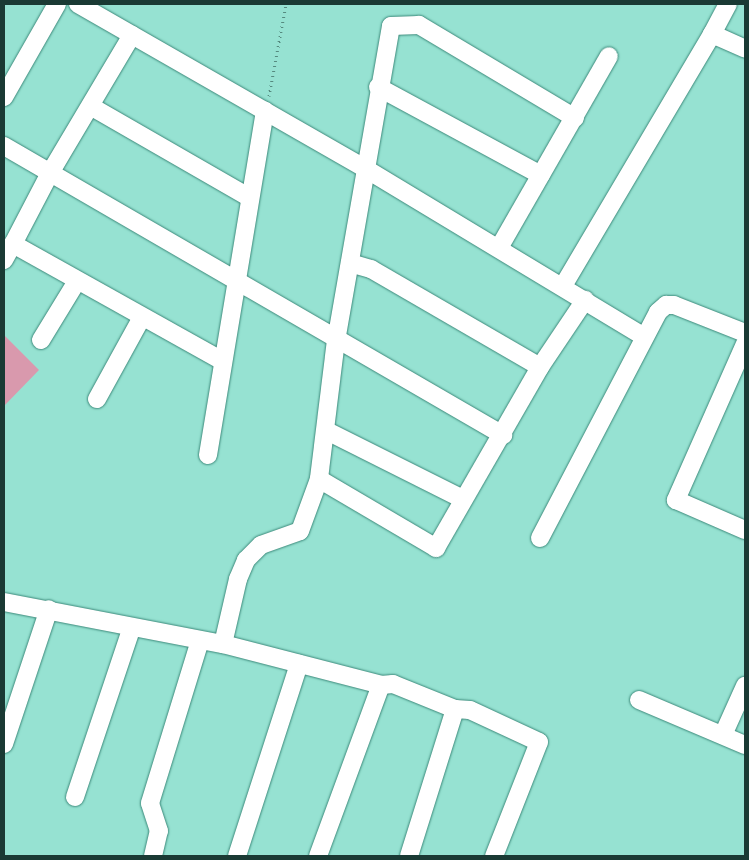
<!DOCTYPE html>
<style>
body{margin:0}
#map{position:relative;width:749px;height:860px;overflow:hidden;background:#96e2d2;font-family:Quicksand,sans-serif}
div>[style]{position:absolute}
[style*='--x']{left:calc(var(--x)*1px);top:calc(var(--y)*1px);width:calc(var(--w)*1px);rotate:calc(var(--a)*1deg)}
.building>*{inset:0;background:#d999ad}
.path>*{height:3px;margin-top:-1.5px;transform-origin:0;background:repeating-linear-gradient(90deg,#558a7f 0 1px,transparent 0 5px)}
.roads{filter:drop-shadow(0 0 1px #3c897a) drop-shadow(0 0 1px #3c897a)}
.minor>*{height:18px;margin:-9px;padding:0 9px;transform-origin:9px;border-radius:9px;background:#fff}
span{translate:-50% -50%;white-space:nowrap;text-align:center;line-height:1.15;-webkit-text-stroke:4.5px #a2f0df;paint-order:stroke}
.frame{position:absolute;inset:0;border:5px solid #1a3a34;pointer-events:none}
</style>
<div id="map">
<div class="building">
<i style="clip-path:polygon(4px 335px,39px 370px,4px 406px)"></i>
</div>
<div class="path">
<i style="--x:269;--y:96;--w:94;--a:-79.5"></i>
</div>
<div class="roads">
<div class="minor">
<i style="--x:78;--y:4;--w:332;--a:29.8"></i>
<i style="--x:366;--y:169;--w:325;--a:31.1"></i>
<i style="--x:712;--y:34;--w:34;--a:-62"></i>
<i style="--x:132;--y:35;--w:161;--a:120.7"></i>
<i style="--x:50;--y:173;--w:80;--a:117.5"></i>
<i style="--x:13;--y:244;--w:240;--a:29.2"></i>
<i style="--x:378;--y:87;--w:185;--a:28.4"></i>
<i style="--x:4;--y:97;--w:107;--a:-60.3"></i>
<i style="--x:92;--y:107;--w:182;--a:29.9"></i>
<i style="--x:575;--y:118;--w:182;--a:-149.2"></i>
<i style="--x:419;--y:25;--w:28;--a:178"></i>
<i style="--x:391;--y:26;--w:319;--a:99.9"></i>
<i style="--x:336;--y:340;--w:140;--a:97"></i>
<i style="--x:319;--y:479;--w:136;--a:30.5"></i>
<i style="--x:436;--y:548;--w:209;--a:-60.1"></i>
<i style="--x:540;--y:367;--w:81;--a:-56.1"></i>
<i style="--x:4;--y:146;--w:577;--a:30.08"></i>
<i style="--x:499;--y:248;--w:221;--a:-60.2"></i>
<i style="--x:4;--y:260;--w:18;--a:-61"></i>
<i style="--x:350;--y:263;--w:22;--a:16"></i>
<i style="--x:371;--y:269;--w:195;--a:30.1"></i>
<i style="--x:563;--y:286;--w:293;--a:-59.4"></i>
<i style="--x:712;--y:34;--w:36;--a:24"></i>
<i style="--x:41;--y:340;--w:69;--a:-58.6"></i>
<i style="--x:745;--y:344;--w:171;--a:113.9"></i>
<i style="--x:676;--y:500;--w:75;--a:23.5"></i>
<i style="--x:97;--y:399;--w:91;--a:-61.2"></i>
<i style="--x:327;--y:431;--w:152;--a:26.6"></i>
<i style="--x:208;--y:455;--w:349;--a:-80.6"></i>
<i style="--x:540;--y:538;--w:255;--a:-62.4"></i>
<i style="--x:658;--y:312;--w:11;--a:-41"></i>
<i style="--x:666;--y:305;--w:8;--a:0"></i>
<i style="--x:674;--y:305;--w:76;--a:21.5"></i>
<i style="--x:4;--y:602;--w:223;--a:10.9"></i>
<i style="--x:223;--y:644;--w:163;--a:14.5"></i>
<i style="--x:381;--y:685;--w:12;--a:-5"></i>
<i style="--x:393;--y:684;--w:67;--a:22"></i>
<i style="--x:455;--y:709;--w:15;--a:4"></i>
<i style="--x:470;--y:710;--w:76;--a:24.9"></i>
<i style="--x:539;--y:742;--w:123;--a:111.5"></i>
<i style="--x:223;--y:644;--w:67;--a:-77"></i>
<i style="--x:238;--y:579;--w:21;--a:-67"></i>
<i style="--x:246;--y:560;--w:21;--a:-45"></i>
<i style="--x:261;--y:545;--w:41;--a:-19.7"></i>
<i style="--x:300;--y:531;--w:55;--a:-69.9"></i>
<i style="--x:639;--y:700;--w:115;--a:23"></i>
<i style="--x:723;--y:735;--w:54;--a:-65.8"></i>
<i style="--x:4;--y:744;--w:142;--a:-71.6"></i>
<i style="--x:75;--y:797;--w:179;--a:-71.5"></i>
<i style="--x:153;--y:856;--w:26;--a:-77"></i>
<i style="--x:159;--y:831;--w:29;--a:-108"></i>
<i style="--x:150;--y:803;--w:170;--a:-72.9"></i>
<i style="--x:237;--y:856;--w:202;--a:-72.1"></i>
<i style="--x:318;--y:856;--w:182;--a:-69.8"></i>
<i style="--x:409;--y:856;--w:154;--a:-72.6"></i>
</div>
</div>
<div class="frame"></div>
</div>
